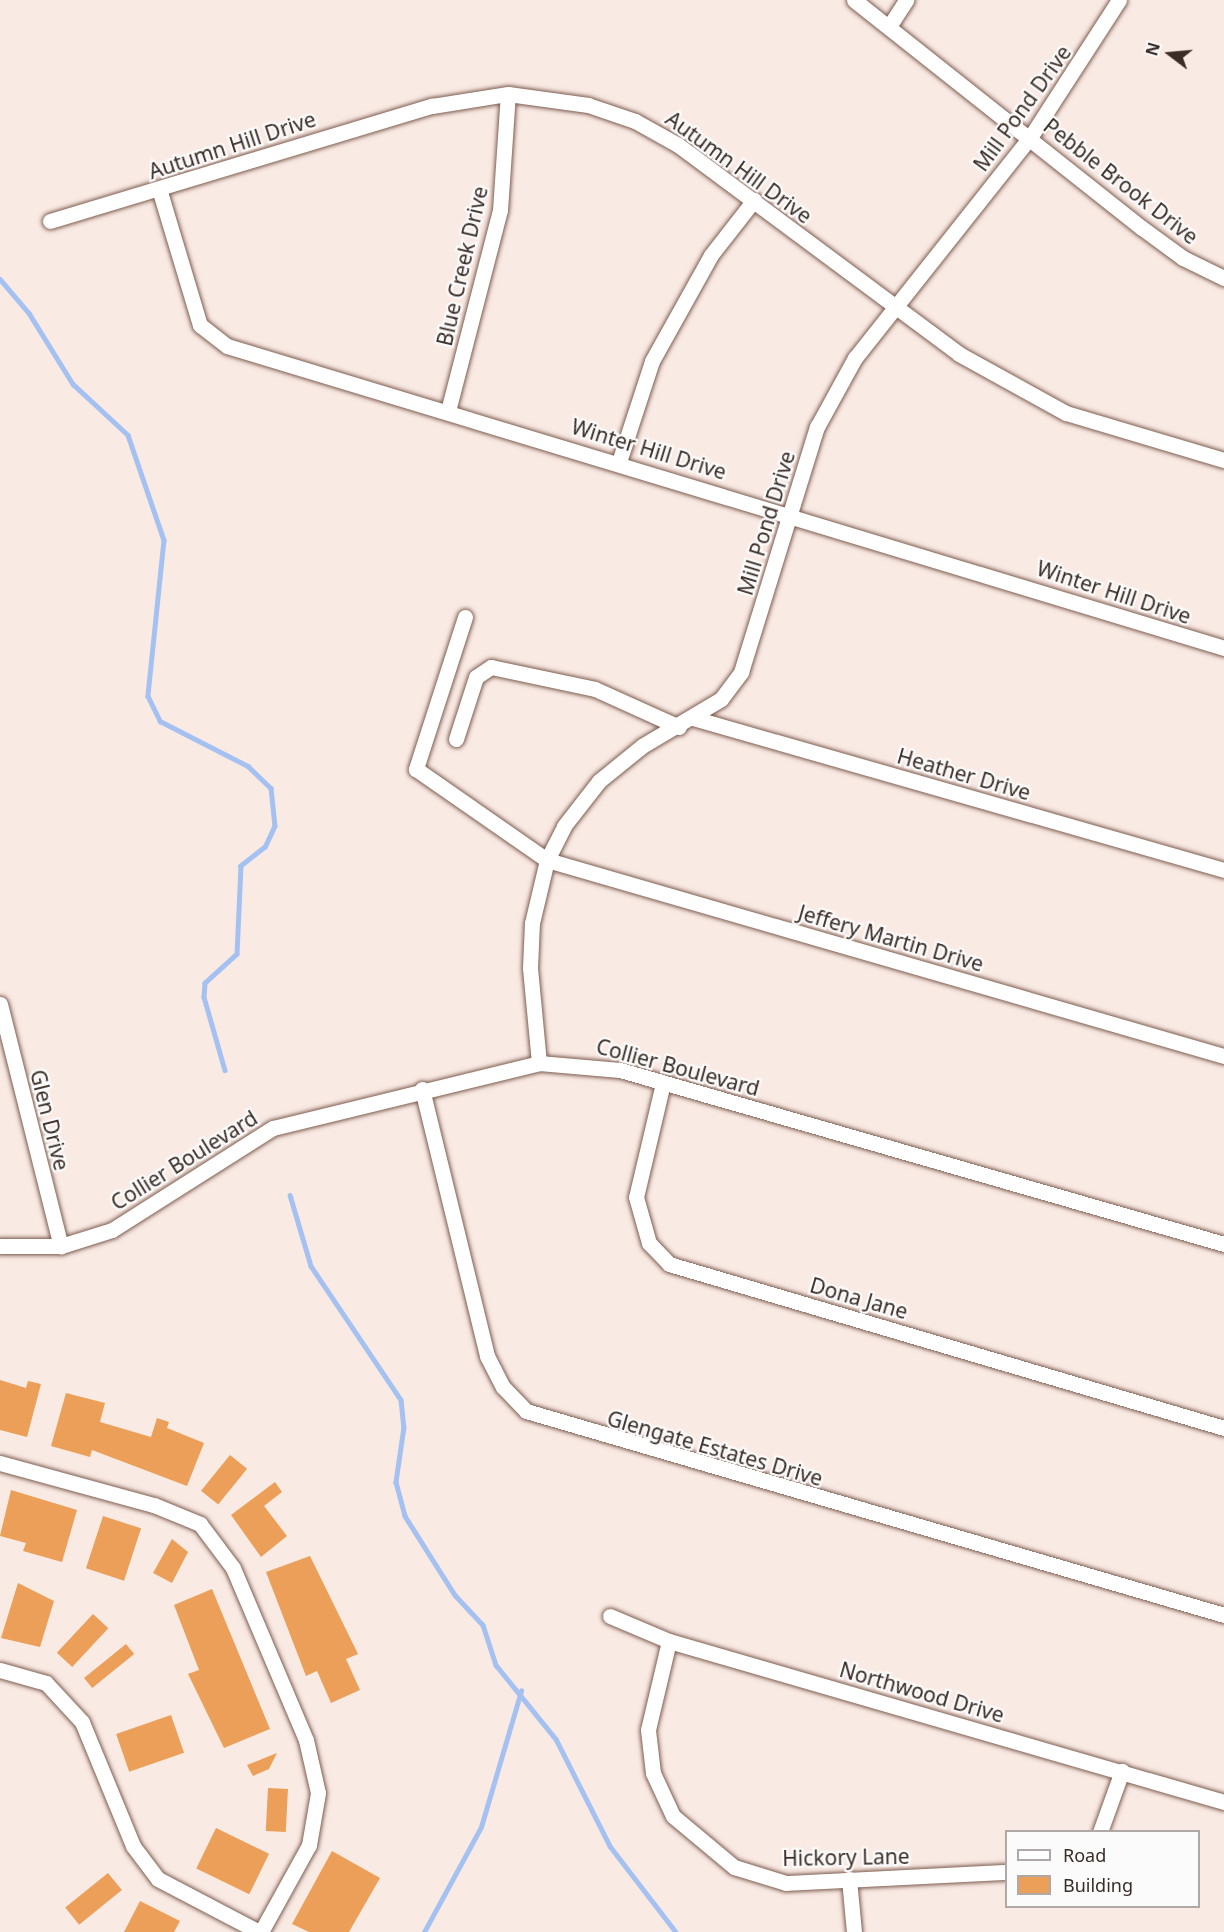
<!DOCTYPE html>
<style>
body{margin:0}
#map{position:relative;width:1224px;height:1932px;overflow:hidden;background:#faeae4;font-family:"Noto Sans",sans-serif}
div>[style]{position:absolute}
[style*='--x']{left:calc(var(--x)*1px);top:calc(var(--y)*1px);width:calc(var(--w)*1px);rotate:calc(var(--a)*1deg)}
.stream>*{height:4.5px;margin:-2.25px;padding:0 2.25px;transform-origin:2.25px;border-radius:2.25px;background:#a5c1f1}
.building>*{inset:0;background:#eb9f58;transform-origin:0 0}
.roads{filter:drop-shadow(0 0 2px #7d5d4f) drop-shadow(0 0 2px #7d5d4f)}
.minor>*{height:15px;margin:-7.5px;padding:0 7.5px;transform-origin:7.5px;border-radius:7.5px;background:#fff}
span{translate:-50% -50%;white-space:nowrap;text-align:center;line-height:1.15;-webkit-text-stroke:4.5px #fbfbfb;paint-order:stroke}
.street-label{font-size:21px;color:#3a2c26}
.legend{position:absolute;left:1005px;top:1830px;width:195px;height:78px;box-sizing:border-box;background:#fbfbfb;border:2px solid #aea8a6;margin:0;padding:8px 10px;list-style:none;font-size:18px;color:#3a2c26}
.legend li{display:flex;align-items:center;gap:12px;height:30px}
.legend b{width:30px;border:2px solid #aea8a6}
.north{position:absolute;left:1140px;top:24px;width:60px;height:60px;-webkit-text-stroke:4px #fbfbfb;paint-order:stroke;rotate:286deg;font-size:16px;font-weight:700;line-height:24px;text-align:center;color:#3a2c26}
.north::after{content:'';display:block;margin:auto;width:21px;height:27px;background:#3a2c26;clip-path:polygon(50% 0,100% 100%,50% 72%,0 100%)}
</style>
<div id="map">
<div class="stream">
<i style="--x:0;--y:279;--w:45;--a:49.5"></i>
<i style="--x:29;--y:313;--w:84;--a:58.2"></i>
<i style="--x:73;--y:384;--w:75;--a:42.8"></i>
<i style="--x:128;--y:435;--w:111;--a:71.1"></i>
<i style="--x:164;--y:540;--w:157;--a:95.9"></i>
<i style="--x:148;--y:696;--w:28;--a:64"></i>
<i style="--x:160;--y:721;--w:99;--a:27.1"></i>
<i style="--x:248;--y:766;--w:32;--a:44"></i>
<i style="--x:271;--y:788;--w:38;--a:84"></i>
<i style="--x:275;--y:826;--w:23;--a:115"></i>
<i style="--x:265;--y:847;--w:31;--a:142"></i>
<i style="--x:241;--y:866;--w:88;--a:92.6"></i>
<i style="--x:237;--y:954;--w:43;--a:137.8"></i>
<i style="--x:205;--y:983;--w:14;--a:94"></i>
<i style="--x:204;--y:997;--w:76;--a:74"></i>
<i style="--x:290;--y:1195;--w:74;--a:73.5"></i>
<i style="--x:311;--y:1266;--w:161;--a:56.1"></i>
<i style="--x:401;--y:1400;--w:27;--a:84"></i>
<i style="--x:404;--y:1427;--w:56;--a:98.3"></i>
<i style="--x:396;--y:1482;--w:35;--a:75"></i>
<i style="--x:405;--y:1516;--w:93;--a:57.7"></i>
<i style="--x:455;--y:1595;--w:41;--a:47"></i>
<i style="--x:483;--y:1625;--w:42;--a:72"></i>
<i style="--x:496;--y:1665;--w:95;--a:51"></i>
<i style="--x:556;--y:1739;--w:120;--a:63.2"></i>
<i style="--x:610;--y:1846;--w:108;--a:52.5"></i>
<i style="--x:424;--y:1932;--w:119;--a:-61.5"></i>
<i style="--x:481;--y:1827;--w:142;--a:-73.6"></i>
</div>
<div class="building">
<i style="clip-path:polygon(0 1380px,26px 1388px,28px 1381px,41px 1384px,27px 1437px,0 1430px)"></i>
<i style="clip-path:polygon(66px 1393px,105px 1403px,100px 1422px,151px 1437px,157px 1418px,169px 1422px,167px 1428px,204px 1443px,187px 1486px,92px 1450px,90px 1457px,51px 1446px)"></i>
<i style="left:230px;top:1455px;width:22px;height:46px;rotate:39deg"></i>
<i style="clip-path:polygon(275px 1482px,282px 1492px,264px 1506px,287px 1536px,261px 1557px,231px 1515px)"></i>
<i style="clip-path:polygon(11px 1490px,77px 1510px,62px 1562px,23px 1551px,26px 1543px,0 1536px)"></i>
<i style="left:103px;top:1516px;width:40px;height:55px;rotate:18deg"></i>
<i style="clip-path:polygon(172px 1539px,188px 1552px,172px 1583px,153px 1573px)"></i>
<i style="clip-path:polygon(310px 1556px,358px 1654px,346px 1659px,360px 1690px,331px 1703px,317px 1671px,306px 1676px,266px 1572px)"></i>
<i style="clip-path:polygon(18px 1583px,54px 1601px,40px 1647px,1px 1638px)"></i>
<i style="clip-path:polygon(212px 1589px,270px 1729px,224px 1748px,188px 1674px,199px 1670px,174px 1605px)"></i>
<i style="left:93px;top:1614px;width:21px;height:53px;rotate:43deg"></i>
<i style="left:126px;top:1644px;width:13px;height:54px;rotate:51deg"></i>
<i style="left:171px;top:1715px;width:40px;height:58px;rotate:71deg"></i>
<i style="clip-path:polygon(277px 1753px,269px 1769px,253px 1776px,247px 1765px)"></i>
<i style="left:268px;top:1788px;width:20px;height:43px;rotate:3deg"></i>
<i style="left:216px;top:1828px;width:59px;height:45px;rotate:26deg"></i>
<i style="clip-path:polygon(332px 1851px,380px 1878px,349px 1932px,309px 1932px,292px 1924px)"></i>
<i style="left:108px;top:1873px;width:22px;height:55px;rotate:51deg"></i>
<i style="clip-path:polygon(140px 1901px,180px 1921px,174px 1932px,124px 1932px)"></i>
</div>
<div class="roads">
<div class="minor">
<i style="--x:854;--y:0;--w:367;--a:38.4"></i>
<i style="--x:1142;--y:228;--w:51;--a:36.2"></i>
<i style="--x:1183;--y:258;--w:46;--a:26"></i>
<i style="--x:890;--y:25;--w:30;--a:-57"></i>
<i style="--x:160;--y:192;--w:139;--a:73.3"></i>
<i style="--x:200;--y:325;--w:34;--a:38"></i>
<i style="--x:227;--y:346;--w:1042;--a:16.85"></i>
<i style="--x:50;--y:221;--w:399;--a:-16.8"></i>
<i style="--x:432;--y:106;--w:77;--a:-9"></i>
<i style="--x:508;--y:94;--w:81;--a:7.8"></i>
<i style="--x:588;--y:105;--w:50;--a:18.8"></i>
<i style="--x:635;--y:121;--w:49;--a:29.2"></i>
<i style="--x:678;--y:145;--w:350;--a:36.6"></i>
<i style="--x:959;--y:354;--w:122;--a:28.9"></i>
<i style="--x:1066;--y:413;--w:165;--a:16.6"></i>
<i style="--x:448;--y:411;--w:208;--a:-75.5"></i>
<i style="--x:500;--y:210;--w:116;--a:-86.1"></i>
<i style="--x:619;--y:462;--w:106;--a:-71.9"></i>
<i style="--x:652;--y:361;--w:121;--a:-60.9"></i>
<i style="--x:711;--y:255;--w:70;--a:-52"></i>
<i style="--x:465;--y:617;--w:160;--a:107.9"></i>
<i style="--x:416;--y:769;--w:160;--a:34.8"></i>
<i style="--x:547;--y:860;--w:705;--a:16.15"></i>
<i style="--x:693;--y:718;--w:552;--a:15.97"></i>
<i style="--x:456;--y:739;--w:65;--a:-72.1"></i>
<i style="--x:476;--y:677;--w:18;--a:-34"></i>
<i style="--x:491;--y:667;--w:106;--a:11.9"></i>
<i style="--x:595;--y:689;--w:92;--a:24.3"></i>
<i style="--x:0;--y:1004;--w:250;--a:75.9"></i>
<i style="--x:539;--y:1063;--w:95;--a:-95.4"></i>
<i style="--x:530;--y:968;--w:45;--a:-87.5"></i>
<i style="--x:532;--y:923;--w:65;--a:-76.6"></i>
<i style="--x:547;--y:860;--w:38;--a:-63"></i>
<i style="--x:564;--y:826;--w:57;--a:-52.1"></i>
<i style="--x:599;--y:781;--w:55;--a:-39.1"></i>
<i style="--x:642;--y:746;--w:92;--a:-30.7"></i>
<i style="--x:721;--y:699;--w:34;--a:-53"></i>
<i style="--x:741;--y:672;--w:257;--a:-72.8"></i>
<i style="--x:817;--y:427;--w:79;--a:-61.2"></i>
<i style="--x:855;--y:358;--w:283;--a:-51.6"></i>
<i style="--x:1031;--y:136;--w:162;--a:-57.1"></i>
<i style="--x:663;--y:1083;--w:117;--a:103.3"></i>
<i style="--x:636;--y:1197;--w:48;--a:74.2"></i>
<i style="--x:649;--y:1243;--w:29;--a:46"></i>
<i style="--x:669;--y:1264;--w:579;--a:16.46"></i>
<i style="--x:422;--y:1089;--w:275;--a:76.3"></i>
<i style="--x:487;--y:1356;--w:35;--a:63"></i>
<i style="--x:503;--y:1387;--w:33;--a:46"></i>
<i style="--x:526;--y:1411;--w:727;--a:16.29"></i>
<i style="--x:0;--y:1246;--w:61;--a:0"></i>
<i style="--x:61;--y:1246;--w:53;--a:-17.4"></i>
<i style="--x:112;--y:1230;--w:191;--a:-32.4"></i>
<i style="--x:273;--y:1128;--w:274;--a:-13.7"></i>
<i style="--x:539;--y:1063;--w:81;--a:4.9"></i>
<i style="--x:620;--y:1070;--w:629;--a:16.07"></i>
<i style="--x:0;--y:1463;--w:160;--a:15.3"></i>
<i style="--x:154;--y:1505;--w:50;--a:22.4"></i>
<i style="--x:200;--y:1524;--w:55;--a:53.1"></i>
<i style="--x:233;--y:1568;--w:187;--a:67"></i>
<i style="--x:306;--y:1740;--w:54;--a:77.2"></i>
<i style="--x:318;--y:1793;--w:53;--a:99.8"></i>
<i style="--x:309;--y:1845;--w:99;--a:118.9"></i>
<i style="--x:610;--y:1616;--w:64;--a:23"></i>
<i style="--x:669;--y:1641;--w:578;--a:16.18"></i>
<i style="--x:669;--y:1641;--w:91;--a:103.3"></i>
<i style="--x:648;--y:1730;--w:43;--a:83.4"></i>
<i style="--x:653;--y:1773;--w:47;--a:65.1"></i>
<i style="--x:673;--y:1816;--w:80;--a:39.9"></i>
<i style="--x:734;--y:1867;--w:54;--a:17.1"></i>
<i style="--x:786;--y:1883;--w:220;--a:-2.9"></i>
<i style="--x:0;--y:1670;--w:48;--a:15.8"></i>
<i style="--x:46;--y:1683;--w:53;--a:47.3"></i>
<i style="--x:82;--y:1722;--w:134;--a:67.6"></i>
<i style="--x:133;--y:1846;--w:41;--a:52.9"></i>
<i style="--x:158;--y:1879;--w:114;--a:27.7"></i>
<i style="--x:1100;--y:1832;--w:65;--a:-70.2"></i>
<i style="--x:849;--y:1879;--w:53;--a:84.6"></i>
</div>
</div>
<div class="street-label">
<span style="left:1022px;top:108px;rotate:-54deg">Mill Pond Drive</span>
<span style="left:232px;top:145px;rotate:-18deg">Autumn Hill Drive</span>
<span style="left:739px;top:167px;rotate:36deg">Autumn Hill Drive</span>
<span style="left:1121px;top:181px;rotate:38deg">Pebble Brook Drive</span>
<span style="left:462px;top:266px;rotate:-77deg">Blue Creek Drive</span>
<span style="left:649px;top:449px;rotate:17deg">Winter Hill Drive</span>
<span style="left:766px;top:523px;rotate:-73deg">Mill Pond Drive</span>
<span style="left:1114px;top:592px;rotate:18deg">Winter Hill Drive</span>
<span style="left:964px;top:774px;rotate:16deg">Heather Drive</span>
<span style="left:891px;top:938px;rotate:16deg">Jeffery Martin Drive</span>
<span style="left:678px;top:1067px;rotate:15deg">Collier Boulevard</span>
<span style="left:50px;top:1120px;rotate:76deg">Glen Drive</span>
<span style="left:184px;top:1160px;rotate:-32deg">Collier Boulevard</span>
<span style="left:859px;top:1298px;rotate:16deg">Dona Jane</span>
<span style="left:715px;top:1448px;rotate:16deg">Glengate Estates Drive</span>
<span style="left:922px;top:1692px;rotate:16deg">Northwood Drive</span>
<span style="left:846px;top:1857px;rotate:-1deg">Hickory Lane</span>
</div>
<ul class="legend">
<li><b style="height:8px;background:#fff"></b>Road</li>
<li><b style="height:16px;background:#eb9f58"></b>Building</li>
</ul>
<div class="north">N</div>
</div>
